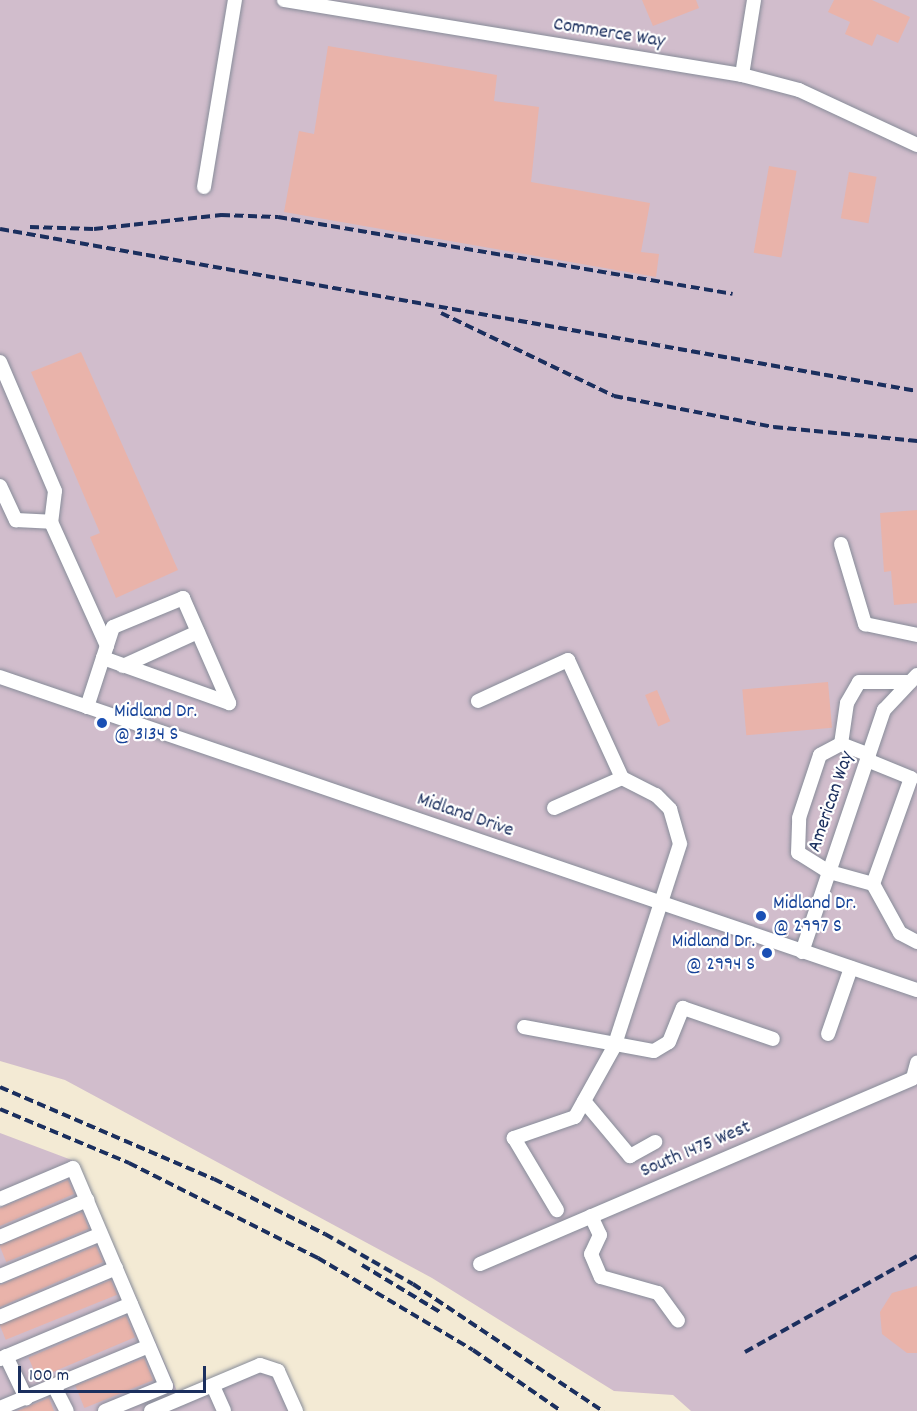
<!DOCTYPE html>
<style>
body{margin:0}
#map{position:relative;width:917px;height:1411px;overflow:hidden;background:#f3ead4;font-family:Dekko,sans-serif}
div>[style]{position:absolute}
[style*='--x']{left:calc(var(--x)*1px);top:calc(var(--y)*1px);width:calc(var(--w)*1px);rotate:calc(var(--a)*1deg)}
.industrial>*{inset:0;background:#d1bdcc}
.building>*{inset:0;background:#e9b3aa;transform-origin:0 0}
.roads{filter:drop-shadow(0 0 2px #878c99) drop-shadow(0 0 2px #878c99)}
.minor>*{height:14px;margin:-7px;padding:0 7px;transform-origin:7px;border-radius:7px;background:#fff}
.rail>*{height:4px;margin-top:-2px;transform-origin:0;background:repeating-linear-gradient(90deg,#1b2f5e 0 9px,transparent 0 13.5px)}
.dots>*{width:16px;height:16px;translate:-50% -50%;box-sizing:border-box;border:3px solid #fff;border-radius:50%}
span{translate:-50% -50%;white-space:nowrap;text-align:center;line-height:1.15;-webkit-text-stroke:4.5px #fff;paint-order:stroke}
.street-label{font-size:20px;color:#1b2f5e}
.transit-label{font-size:20px;color:#164399}
.left{translate:0 -50%;text-align:left}
.right{translate:-100% -50%;text-align:right}
.scale{position:absolute;left:18px;top:1366px;width:188px;height:27px;box-sizing:border-box;border:3px solid #1b2f5e;border-top:0;padding-left:8px;font-size:18px;line-height:21px;white-space:nowrap;color:#1b2f5e;-webkit-text-stroke:4px #fff;paint-order:stroke}
</style>
<div id="map">
<div class="industrial">
<i style="clip-path:polygon(0 0,917px 0,917px 1411px,691px 1411px,673px 1395px,614px 1391px,432px 1278px,65px 1080px,0 1061px)"></i>
<i style="clip-path:polygon(0 1133px,77px 1162px,180px 1398px,271px 1361px,293px 1411px,0 1411px)"></i>
</div>
<div class="building">
<i style="clip-path:polygon(642px 0,696px 0,699px 8px,653px 26px)"></i>
<i style="clip-path:polygon(834px 0,872px 0,910px 17px,898px 43px,877px 34px,872px 46px,845px 34px,850px 22px,828px 12px)"></i>
<i style="clip-path:polygon(328px 46px,497px 75px,494px 101px,539px 107px,531px 182px,650px 203px,641px 252px,659px 254px,656px 277px,284px 212px,299px 131px,314px 134px)"></i>
<i style="left:769px;top:166px;width:28px;height:88px;rotate:10deg"></i>
<i style="left:849px;top:172px;width:28px;height:47px;rotate:10deg"></i>
<i style="clip-path:polygon(81px 352px,178px 570px,116px 598px,90px 537px,100px 533px,31px 372px)"></i>
<i style="clip-path:polygon(917px 510px,917px 603px,894px 605px,891px 571px,884px 572px,880px 513px)"></i>
<i style="left:828px;top:682px;width:46px;height:86px;rotate:85deg"></i>
<i style="left:657px;top:690px;width:34px;height:13px;rotate:67deg"></i>
<i style="clip-path:polygon(68px 1180px,74px 1194px,0 1226px,0 1208px)"></i>
<i style="left:82px;top:1212px;width:18px;height:89px;rotate:68deg"></i>
<i style="clip-path:polygon(96px 1246px,103px 1262px,0 1307px,0 1285px)"></i>
<i style="left:111px;top:1280px;width:16px;height:120px;rotate:68deg"></i>
<i style="clip-path:polygon(917px 1286px,917px 1353px,907px 1353px,882px 1334px,880px 1312px,892px 1293px)"></i>
<i style="left:126px;top:1316px;width:23px;height:106px;rotate:67deg"></i>
<i style="left:144px;top:1358px;width:24px;height:74px;rotate:68deg"></i>
<i style="clip-path:polygon(49px 1398px,54px 1411px,17px 1411px,29px 1406px)"></i>
</div>
<div class="roads">
<div class="minor">
<i style="--x:284;--y:0;--w:464;--a:9.3"></i>
<i style="--x:742;--y:75;--w:59;--a:14.7"></i>
<i style="--x:799;--y:90;--w:130;--a:25"></i>
<i style="--x:742;--y:75;--w:76;--a:-80.9"></i>
<i style="--x:204;--y:187;--w:190;--a:-80.6"></i>
<i style="--x:0;--y:362;--w:140;--a:66.9"></i>
<i style="--x:55;--y:491;--w:31;--a:97"></i>
<i style="--x:51;--y:522;--w:136;--a:65.7"></i>
<i style="--x:0;--y:486;--w:38;--a:65"></i>
<i style="--x:16;--y:520;--w:35;--a:3"></i>
<i style="--x:841;--y:544;--w:84;--a:73.3"></i>
<i style="--x:865;--y:624;--w:53;--a:11.9"></i>
<i style="--x:123;--y:666;--w:82;--a:-24.4"></i>
<i style="--x:0;--y:677;--w:969;--a:18.85"></i>
<i style="--x:478;--y:701;--w:99;--a:-24.5"></i>
<i style="--x:568;--y:660;--w:130;--a:65.4"></i>
<i style="--x:87;--y:707;--w:84;--a:-72"></i>
<i style="--x:113;--y:627;--w:76;--a:-22.5"></i>
<i style="--x:183;--y:598;--w:115;--a:66.3"></i>
<i style="--x:229;--y:703;--w:134;--a:-160.3"></i>
<i style="--x:841;--y:744;--w:41;--a:-81.7"></i>
<i style="--x:847;--y:703;--w:24;--a:-60"></i>
<i style="--x:859;--y:682;--w:51;--a:0"></i>
<i style="--x:867;--y:760;--w:48;--a:22.2"></i>
<i style="--x:911;--y:778;--w:113;--a:109.7"></i>
<i style="--x:873;--y:884;--w:46;--a:-164.7"></i>
<i style="--x:829;--y:872;--w:36;--a:-148"></i>
<i style="--x:798;--y:853;--w:35;--a:-88"></i>
<i style="--x:799;--y:818;--w:66;--a:-71.6"></i>
<i style="--x:820;--y:755;--w:24;--a:-28"></i>
<i style="--x:841;--y:744;--w:30;--a:21"></i>
<i style="--x:554;--y:808;--w:74;--a:-23.8"></i>
<i style="--x:622;--y:778;--w:38;--a:27"></i>
<i style="--x:656;--y:795;--w:20;--a:45"></i>
<i style="--x:670;--y:809;--w:36;--a:74"></i>
<i style="--x:680;--y:844;--w:213;--a:108"></i>
<i style="--x:614;--y:1047;--w:80;--a:119.1"></i>
<i style="--x:575;--y:1117;--w:65;--a:161"></i>
<i style="--x:514;--y:1138;--w:84;--a:59.2"></i>
<i style="--x:873;--y:884;--w:56;--a:61.1"></i>
<i style="--x:900;--y:933;--w:19;--a:28"></i>
<i style="--x:802;--y:952;--w:256;--a:-71.3"></i>
<i style="--x:884;--y:710;--w:48;--a:-46.7"></i>
<i style="--x:524;--y:1027;--w:132;--a:10.5"></i>
<i style="--x:654;--y:1051;--w:17;--a:-31"></i>
<i style="--x:669;--y:1042;--w:37;--a:-68"></i>
<i style="--x:683;--y:1008;--w:95;--a:19"></i>
<i style="--x:828;--y:1034;--w:70;--a:-70.8"></i>
<i style="--x:584;--y:1101;--w:72;--a:50.1"></i>
<i style="--x:630;--y:1156;--w:29;--a:-29"></i>
<i style="--x:0;--y:1199;--w:79;--a:-23"></i>
<i style="--x:73;--y:1168;--w:237;--a:66.9"></i>
<i style="--x:166;--y:1386;--w:66;--a:157.7"></i>
<i style="--x:591;--y:1216;--w:21;--a:65"></i>
<i style="--x:600;--y:1235;--w:21;--a:115"></i>
<i style="--x:591;--y:1254;--w:25;--a:67"></i>
<i style="--x:601;--y:1277;--w:59;--a:15.7"></i>
<i style="--x:658;--y:1293;--w:34;--a:54"></i>
<i style="--x:0;--y:1237;--w:95;--a:-23"></i>
<i style="--x:480;--y:1264;--w:471;--a:-23.2"></i>
<i style="--x:913;--y:1078;--w:16;--a:-75"></i>
<i style="--x:0;--y:1276;--w:109;--a:-22.6"></i>
<i style="--x:0;--y:1317;--w:126;--a:-22.9"></i>
<i style="--x:6;--y:1356;--w:47;--a:64.5"></i>
<i style="--x:0;--y:1359;--w:142;--a:-22.8"></i>
<i style="--x:54;--y:1386;--w:28;--a:63"></i>
<i style="--x:213;--y:1386;--w:27;--a:66"></i>
<i style="--x:0;--y:1408;--w:161;--a:-22.6"></i>
<i style="--x:151;--y:1411;--w:118;--a:-22.9"></i>
<i style="--x:260;--y:1365;--w:19;--a:18"></i>
<i style="--x:278;--y:1371;--w:44;--a:65.8"></i>
</div>
</div>
<div class="rail">
<i style="--x:30;--y:227;--w:64;--a:1.8"></i>
<i style="--x:94;--y:229;--w:128;--a:-6.3"></i>
<i style="--x:221;--y:215;--w:57;--a:2"></i>
<i style="--x:278;--y:217;--w:461;--a:9.6"></i>
<i style="--x:0;--y:229;--w:931;--a:10.02"></i>
<i style="--x:441;--y:313;--w:192;--a:25.6"></i>
<i style="--x:614;--y:396;--w:163;--a:11"></i>
<i style="--x:774;--y:427;--w:144;--a:5.6"></i>
<i style="--x:0;--y:1087;--w:233;--a:23.3"></i>
<i style="--x:214;--y:1179;--w:124;--a:26.4"></i>
<i style="--x:325;--y:1234;--w:101;--a:29.6"></i>
<i style="--x:413;--y:1284;--w:229;--a:33.8"></i>
<i style="--x:0;--y:1109;--w:140;--a:22.7"></i>
<i style="--x:129;--y:1163;--w:212;--a:26.7"></i>
<i style="--x:318;--y:1258;--w:180;--a:30.7"></i>
<i style="--x:473;--y:1350;--w:107;--a:34.7"></i>
<i style="--x:362;--y:1265;--w:91;--a:31.1"></i>
<i style="--x:745;--y:1352;--w:197;--a:-29.2"></i>
</div>
<div class="dots">
<i style="left:102px;top:723px;background:#1a4fb4"></i>
<i style="left:761px;top:916px;background:#1a4fb4"></i>
<i style="left:767px;top:953px;background:#1a4fb4"></i>
</div>
<div class="street-label">
<span style="left:609px;top:34px;rotate:9deg">Commerce Way</span>
<span style="left:832px;top:802px;rotate:-71deg">American Way</span>
<span style="left:465px;top:816px;rotate:19deg">Midland Drive</span>
<span style="left:696px;top:1150px;rotate:-23deg">South 1475 West</span>
</div>
<div class="transit-label">
<span class="left" style="left:114px;top:724px">Midland Dr.<br>@ 3134 S</span>
<span class="left" style="left:773px;top:916px">Midland Dr.<br>@ 2997 S</span>
<span class="right" style="left:755px;top:954px">Midland Dr.<br>@ 2994 S</span>
</div>
<div class="scale">100 m</div>
</div>
